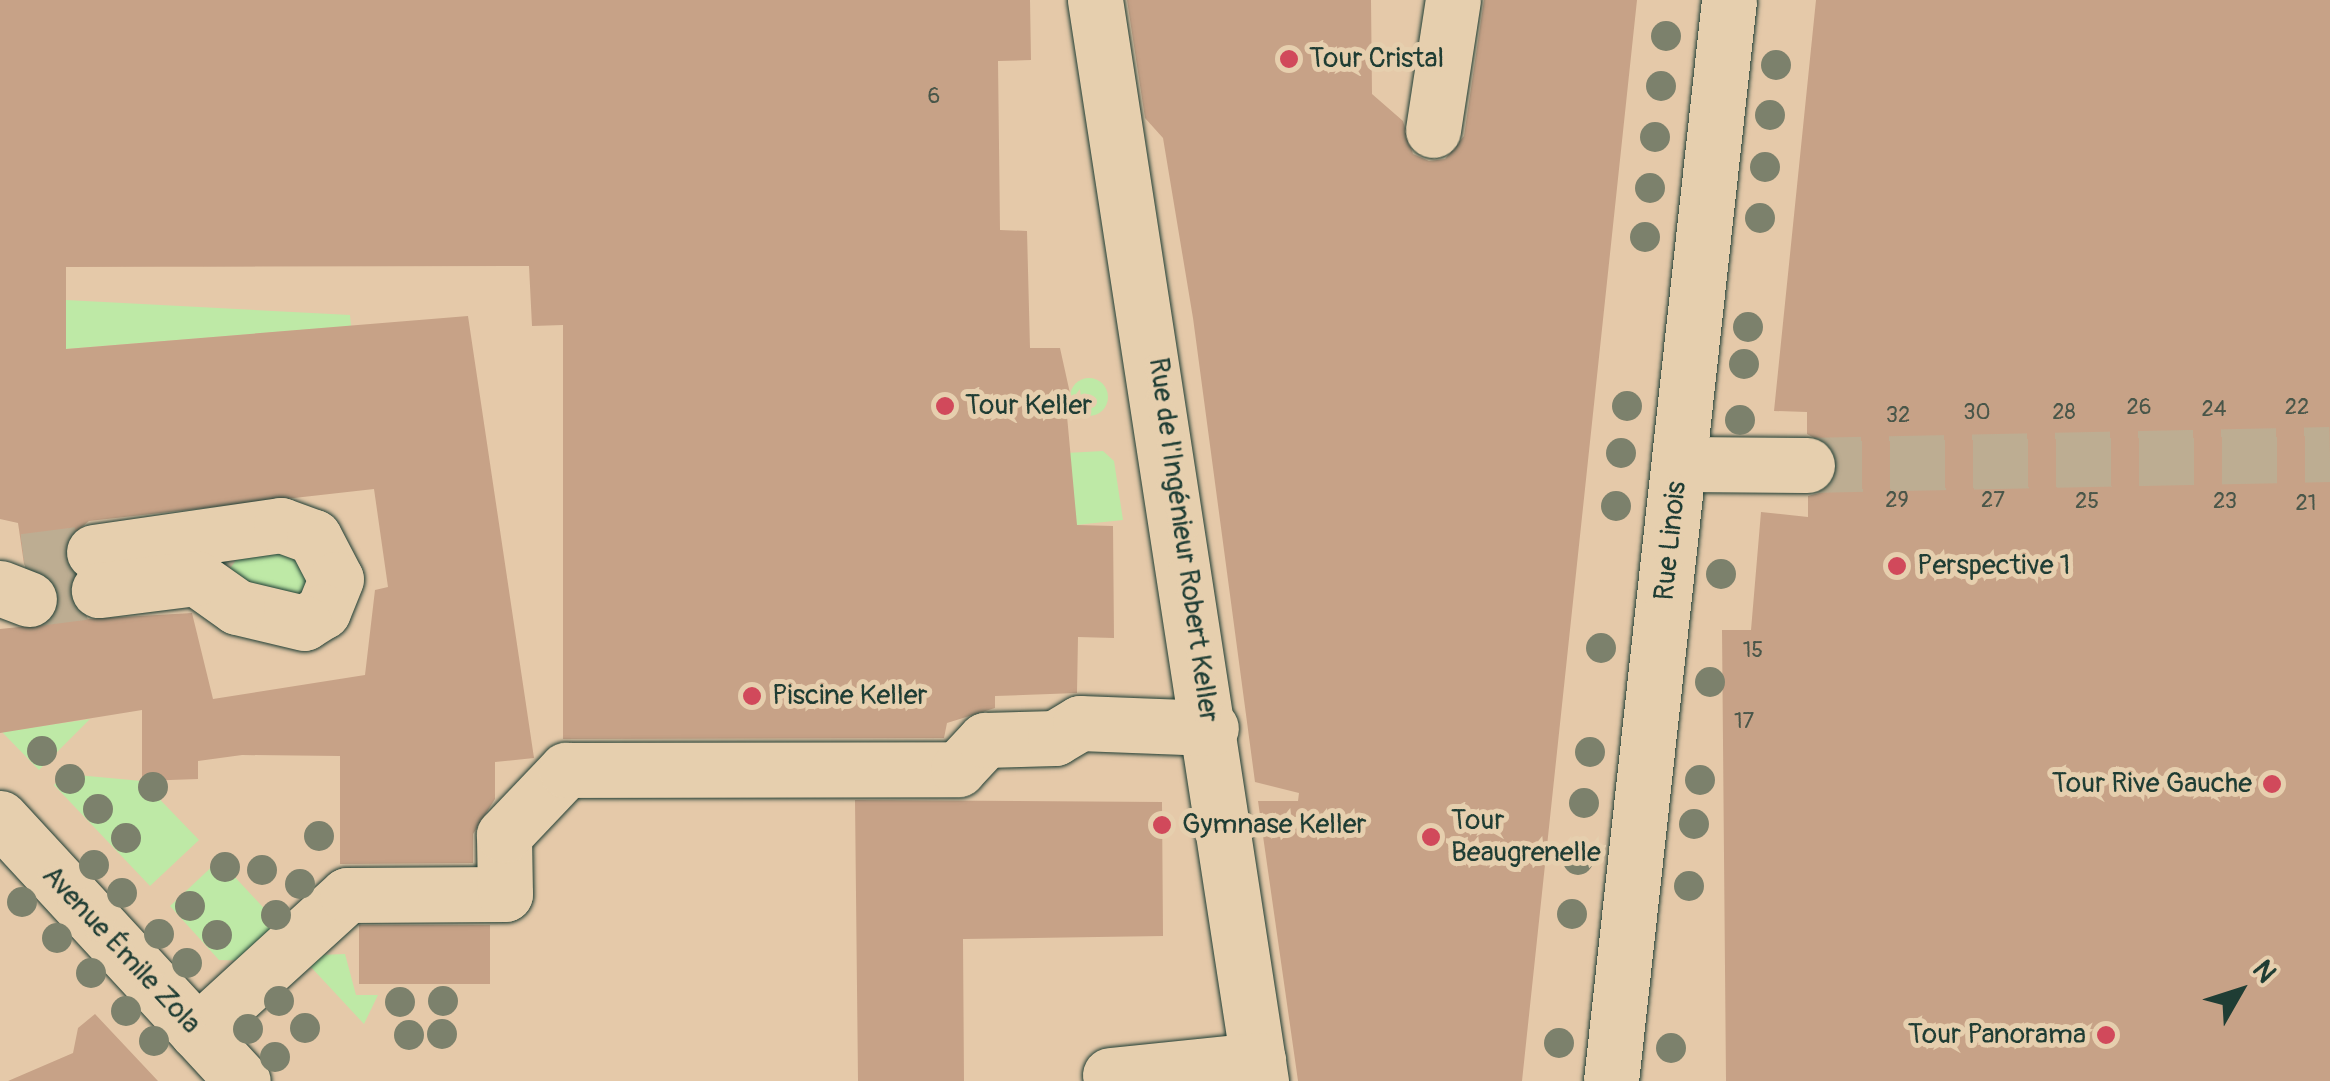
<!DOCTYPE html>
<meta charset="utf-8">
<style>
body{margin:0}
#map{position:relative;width:2330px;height:1081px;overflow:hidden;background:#e5c9a9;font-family:Pangolin,sans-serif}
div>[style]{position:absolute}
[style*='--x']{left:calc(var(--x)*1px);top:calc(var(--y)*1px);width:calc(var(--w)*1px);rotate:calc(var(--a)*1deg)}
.green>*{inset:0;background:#bee9a6}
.round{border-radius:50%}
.building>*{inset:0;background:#c7a287;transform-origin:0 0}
.minor-tunnel>*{height:55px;margin-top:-27.5px;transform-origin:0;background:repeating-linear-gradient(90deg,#bdad92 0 55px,transparent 0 83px)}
.roads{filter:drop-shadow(0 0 2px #1f3d34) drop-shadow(0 0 2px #1f3d34)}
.minor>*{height:55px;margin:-27.5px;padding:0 27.5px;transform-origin:27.5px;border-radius:27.5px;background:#e6cfae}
.major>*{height:55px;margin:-27.5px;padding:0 27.5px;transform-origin:27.5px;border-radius:27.5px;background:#e6cfae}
.trees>*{width:30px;height:30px;margin:-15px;border-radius:50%;background:#7c816c}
.dots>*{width:28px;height:28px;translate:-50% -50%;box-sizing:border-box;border:5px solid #e6cfae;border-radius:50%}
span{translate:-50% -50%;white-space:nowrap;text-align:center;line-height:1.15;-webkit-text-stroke:10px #e6cfae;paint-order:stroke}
.number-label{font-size:22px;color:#495649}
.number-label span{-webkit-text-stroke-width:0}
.poi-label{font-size:28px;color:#1f3d34}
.left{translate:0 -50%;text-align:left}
.right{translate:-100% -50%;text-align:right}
.street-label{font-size:28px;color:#1f3d34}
.north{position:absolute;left:2190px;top:941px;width:100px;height:100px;-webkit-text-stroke:8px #e6cfae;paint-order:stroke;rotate:51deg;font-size:28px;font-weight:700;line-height:40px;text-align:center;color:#1f3d34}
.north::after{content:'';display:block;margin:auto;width:35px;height:45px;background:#1f3d34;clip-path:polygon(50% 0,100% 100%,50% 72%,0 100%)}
</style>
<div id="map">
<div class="green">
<i style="clip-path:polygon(66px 300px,350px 315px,351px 326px,66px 349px)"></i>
<i class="round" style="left:1070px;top:378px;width:38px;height:38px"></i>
<i style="clip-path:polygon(1103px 451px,1114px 461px,1123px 520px,1076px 525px,1066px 453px)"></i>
<i style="clip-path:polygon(248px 543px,316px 562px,293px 615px,229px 570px)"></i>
<i style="clip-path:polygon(90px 719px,39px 770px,2px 732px,49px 725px)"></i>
<i style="clip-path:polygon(66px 774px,142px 781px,199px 840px,150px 886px,54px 785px)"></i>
<i style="clip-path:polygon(219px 860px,287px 933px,257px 961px,219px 960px,170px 906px)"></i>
<i style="clip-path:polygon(345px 954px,356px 995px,378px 995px,364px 1024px,310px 966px,319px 955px)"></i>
</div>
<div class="building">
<i style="clip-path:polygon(evenodd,0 0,1030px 0,1031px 60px,998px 61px,1000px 230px,1027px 231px,1030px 348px,1060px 348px,1075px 416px,1067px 416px,1077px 525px,1113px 526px,1114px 638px,1078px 637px,1077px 693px,995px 696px,995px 708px,947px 723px,944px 738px,563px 739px,563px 325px,532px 326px,529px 266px,66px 267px,66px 349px,468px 316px,534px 758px,495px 762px,495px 799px,473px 834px,473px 863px,340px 864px,340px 756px,242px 755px,198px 761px,198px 779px,142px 781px,142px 710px,0 733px,0 629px,48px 624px,60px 595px,52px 579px,24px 564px,18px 523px,0 519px,0 0,374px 489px,388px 587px,375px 590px,365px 675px,213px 699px,192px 613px,88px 619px,68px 595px,65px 541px,89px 521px,374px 489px)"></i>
<i style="clip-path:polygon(1127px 0,1371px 0,1372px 94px,1403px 121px,1413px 154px,1429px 161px,1445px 159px,1464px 136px,1484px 0,1637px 0,1522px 1081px,1298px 1081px,1258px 801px,1298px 801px,1299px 793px,1255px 782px,1193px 318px,1163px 138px,1145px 118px)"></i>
<i style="clip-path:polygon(1816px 0,2330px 0,2330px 1081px,1726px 1081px,1722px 630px,1751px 630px,1761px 512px,1808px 517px,1808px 496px,1823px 492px,1838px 466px,1834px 449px,1807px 434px,1807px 412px,1774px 411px)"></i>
<i style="clip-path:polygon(855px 800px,1162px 802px,1163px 936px,963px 939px,964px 1081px,858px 1081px)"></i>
<i style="left:490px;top:925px;width:59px;height:131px;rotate:90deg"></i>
<i style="clip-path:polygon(95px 1014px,158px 1081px,8px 1081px,73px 1053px,78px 1028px)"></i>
</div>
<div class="minor-tunnel">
<i style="--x:1807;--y:465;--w:523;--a:-1.2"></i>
<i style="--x:24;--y:561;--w:71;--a:-7.3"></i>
<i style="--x:29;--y:599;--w:71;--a:-7.3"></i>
</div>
<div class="roads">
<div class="minor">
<i style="--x:1095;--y:0;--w:1094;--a:81.27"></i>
<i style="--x:1433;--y:130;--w:132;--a:-81.3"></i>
<i style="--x:1680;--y:464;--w:127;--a:0.5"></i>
<i style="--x:94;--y:552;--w:189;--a:-8.2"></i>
<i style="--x:281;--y:525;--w:35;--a:20"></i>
<i style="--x:314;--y:537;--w:47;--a:62.4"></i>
<i style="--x:336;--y:579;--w:35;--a:112"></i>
<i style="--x:323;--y:611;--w:22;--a:148"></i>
<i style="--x:304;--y:623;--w:69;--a:-166.6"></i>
<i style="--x:237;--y:607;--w:50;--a:-144.7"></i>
<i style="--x:196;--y:578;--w:98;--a:172.9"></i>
<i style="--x:0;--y:588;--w:31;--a:21"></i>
<i style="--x:197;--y:1032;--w:203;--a:-42.4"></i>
<i style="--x:347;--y:895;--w:158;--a:-0.4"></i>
<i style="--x:505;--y:894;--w:59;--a:-91"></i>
<i style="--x:504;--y:835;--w:90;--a:-46.4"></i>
<i style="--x:566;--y:770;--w:392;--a:-0.1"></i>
<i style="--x:958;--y:769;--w:40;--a:-47"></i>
<i style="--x:985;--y:740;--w:70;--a:-1.6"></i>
<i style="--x:1055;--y:738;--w:29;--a:-31"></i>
<i style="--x:1080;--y:723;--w:131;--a:2.2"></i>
<i style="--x:1110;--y:1075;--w:149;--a:-5.8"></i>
<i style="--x:1611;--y:1081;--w:1087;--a:-83.77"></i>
</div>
<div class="major">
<i style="--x:0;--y:818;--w:358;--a:47.3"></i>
</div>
</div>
<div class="trees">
<i style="left:1666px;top:36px"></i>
<i style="left:1776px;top:65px"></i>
<i style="left:1661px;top:86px"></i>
<i style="left:1770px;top:115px"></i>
<i style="left:1655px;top:137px"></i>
<i style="left:1765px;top:167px"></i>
<i style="left:1650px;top:188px"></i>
<i style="left:1760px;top:218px"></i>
<i style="left:1645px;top:237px"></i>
<i style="left:1748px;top:327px"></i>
<i style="left:1744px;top:364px"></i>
<i style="left:1627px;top:406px"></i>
<i style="left:1740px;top:420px"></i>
<i style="left:1621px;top:453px"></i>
<i style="left:1616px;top:506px"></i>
<i style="left:1721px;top:574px"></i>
<i style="left:1601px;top:648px"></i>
<i style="left:1710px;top:682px"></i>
<i style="left:42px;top:751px"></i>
<i style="left:1590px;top:752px"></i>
<i style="left:70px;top:779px"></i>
<i style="left:1700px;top:780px"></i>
<i style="left:153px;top:787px"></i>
<i style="left:1584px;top:803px"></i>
<i style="left:98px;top:809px"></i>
<i style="left:1694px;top:824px"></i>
<i style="left:319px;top:836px"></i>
<i style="left:126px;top:838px"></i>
<i style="left:1578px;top:860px"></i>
<i style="left:94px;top:865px"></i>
<i style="left:225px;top:867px"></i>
<i style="left:262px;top:870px"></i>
<i style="left:300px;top:884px"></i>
<i style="left:1689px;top:886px"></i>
<i style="left:122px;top:893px"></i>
<i style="left:22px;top:902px"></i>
<i style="left:190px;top:906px"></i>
<i style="left:1572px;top:914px"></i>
<i style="left:276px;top:915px"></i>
<i style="left:159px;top:934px"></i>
<i style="left:217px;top:935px"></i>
<i style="left:57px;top:938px"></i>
<i style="left:187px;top:963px"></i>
<i style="left:91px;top:973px"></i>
<i style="left:279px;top:1001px"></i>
<i style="left:443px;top:1001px"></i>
<i style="left:400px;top:1002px"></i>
<i style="left:126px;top:1011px"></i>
<i style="left:305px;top:1028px"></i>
<i style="left:248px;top:1029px"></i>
<i style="left:442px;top:1034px"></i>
<i style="left:409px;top:1035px"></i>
<i style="left:154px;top:1041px"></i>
<i style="left:1559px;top:1043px"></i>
<i style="left:1671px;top:1048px"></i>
<i style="left:275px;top:1057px"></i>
</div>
<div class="dots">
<i style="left:1289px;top:59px;background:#d1495b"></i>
<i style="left:945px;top:406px;background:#d1495b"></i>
<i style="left:1897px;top:566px;background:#d1495b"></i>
<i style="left:752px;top:696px;background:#d1495b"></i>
<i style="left:2272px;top:784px;background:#d1495b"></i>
<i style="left:1162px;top:825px;background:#d1495b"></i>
<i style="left:1431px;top:837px;background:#d1495b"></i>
<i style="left:2106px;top:1035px;background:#d1495b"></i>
</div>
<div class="number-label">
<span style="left:934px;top:97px">6</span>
<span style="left:2139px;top:408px">26</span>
<span style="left:2297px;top:408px">22</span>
<span style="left:2214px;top:410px">24</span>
<span style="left:1977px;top:413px">30</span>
<span style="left:2064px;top:413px">28</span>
<span style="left:1898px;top:416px">32</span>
<span style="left:1897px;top:501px">29</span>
<span style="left:1993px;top:501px">27</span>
<span style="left:2087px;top:502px">25</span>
<span style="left:2225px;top:502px">23</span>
<span style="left:2306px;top:504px">21</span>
<span style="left:1753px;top:651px">15</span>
<span style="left:1744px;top:722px">17</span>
</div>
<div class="poi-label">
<span class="left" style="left:1309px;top:59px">Tour Cristal</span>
<span class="left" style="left:965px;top:406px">Tour Keller</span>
<span class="left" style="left:1917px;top:566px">Perspective 1</span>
<span class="left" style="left:772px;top:696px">Piscine Keller</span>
<span class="right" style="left:2252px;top:784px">Tour Rive Gauche</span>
<span class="left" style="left:1451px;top:837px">Tour<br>Beaugrenelle</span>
<span class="left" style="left:1182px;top:825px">Gymnase Keller</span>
<span class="right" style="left:2086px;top:1035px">Tour Panorama</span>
</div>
<div class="street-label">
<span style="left:1183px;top:540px;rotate:82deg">Rue de l'Ingénieur Robert Keller</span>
<span style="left:1671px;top:541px;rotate:-84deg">Rue Linois</span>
<span style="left:121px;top:950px;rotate:47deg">Avenue Émile Zola</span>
</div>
<div class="north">N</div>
</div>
